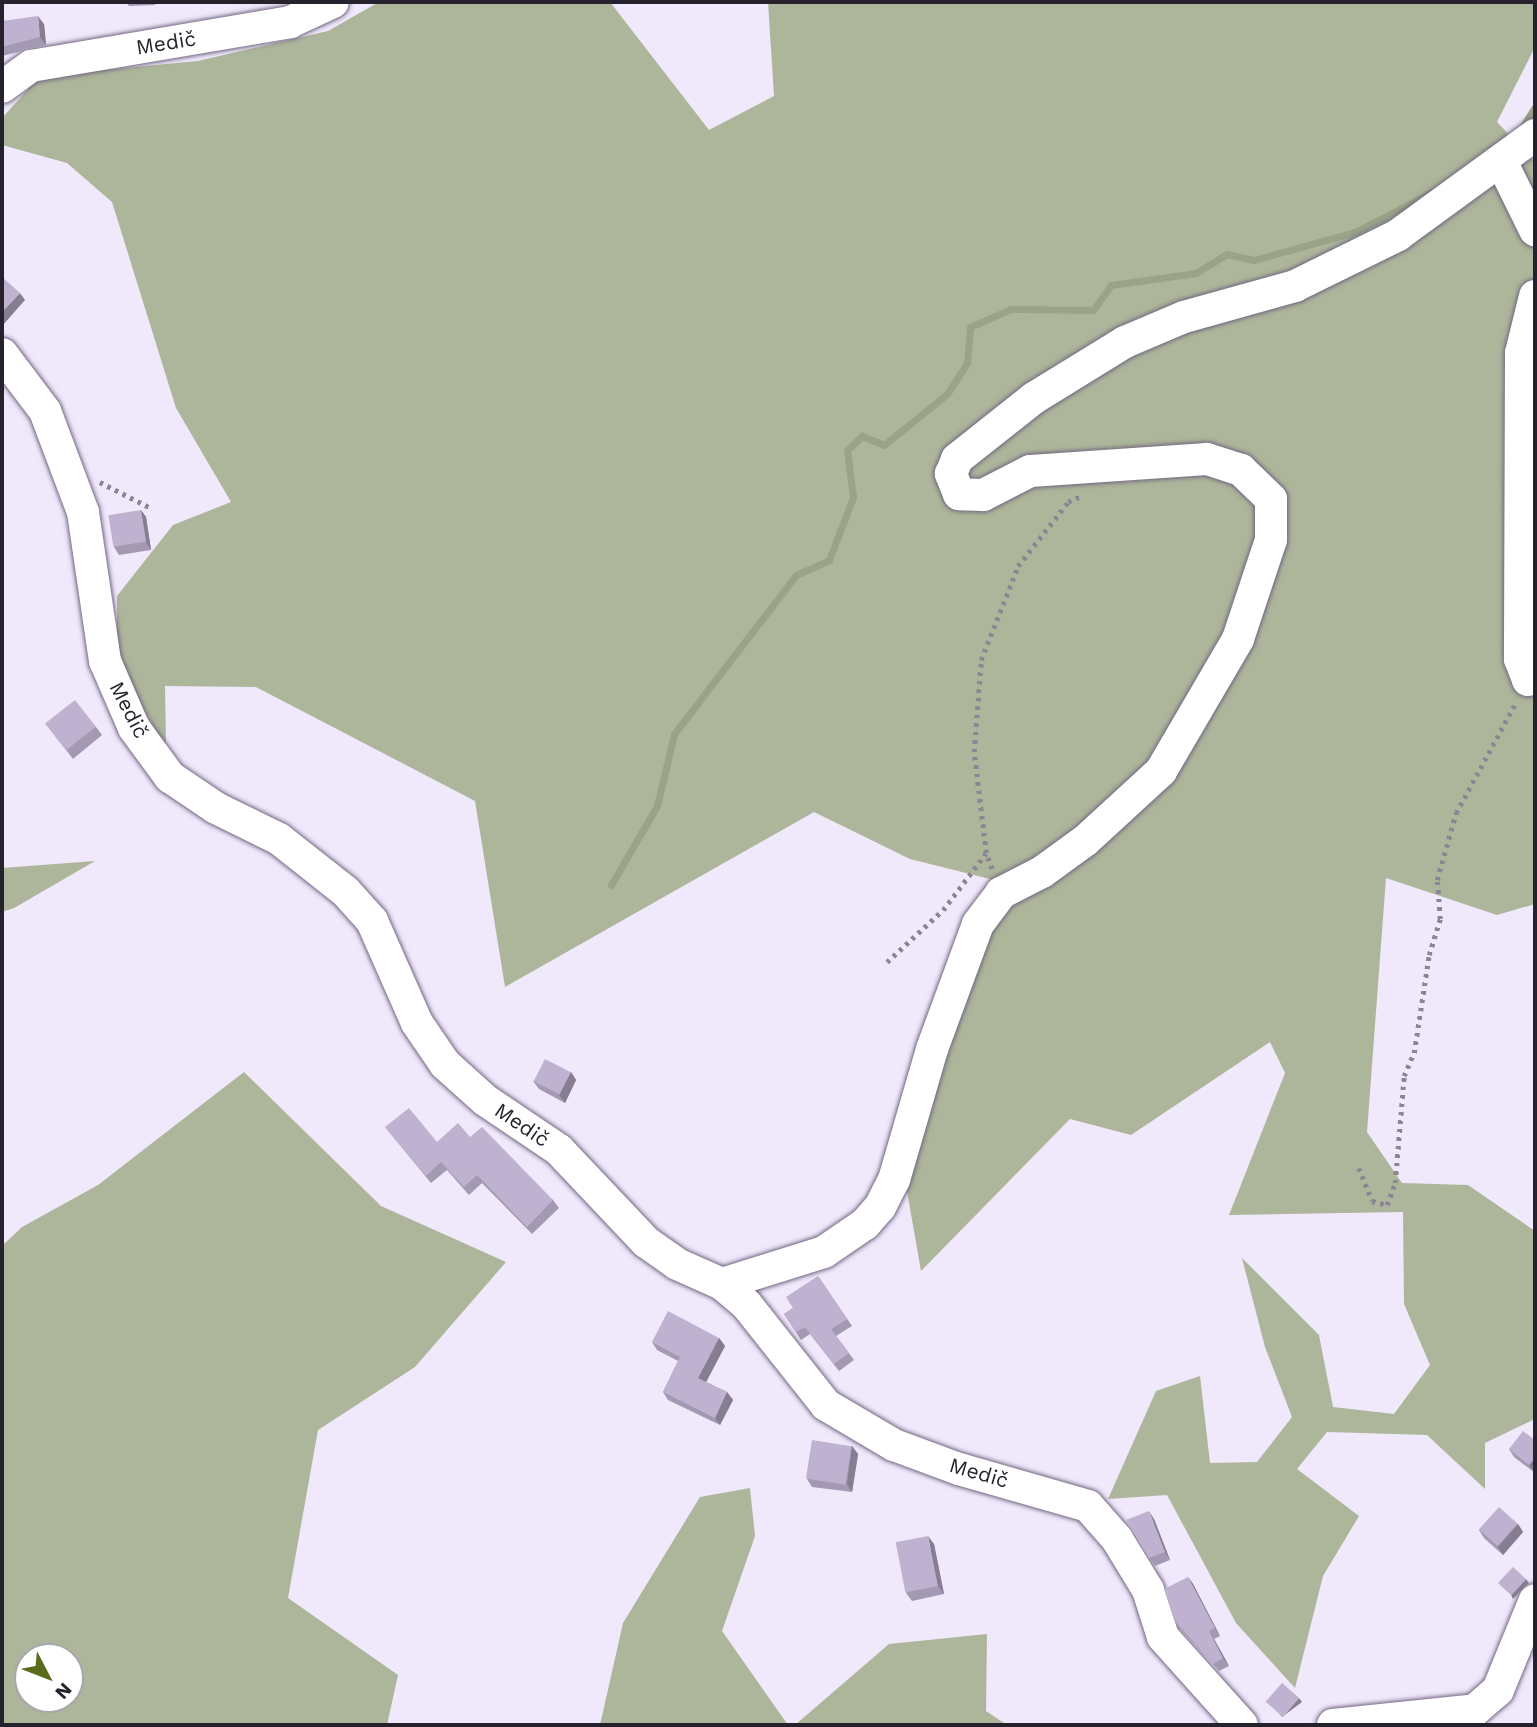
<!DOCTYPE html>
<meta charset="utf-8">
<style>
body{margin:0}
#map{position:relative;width:1537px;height:1727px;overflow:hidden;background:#f0e8fb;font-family:"Work Sans",sans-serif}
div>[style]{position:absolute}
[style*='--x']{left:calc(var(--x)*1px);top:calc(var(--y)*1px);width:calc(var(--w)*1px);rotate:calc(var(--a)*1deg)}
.forest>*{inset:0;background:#adb69a}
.stream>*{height:7px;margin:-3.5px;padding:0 3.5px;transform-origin:3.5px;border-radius:3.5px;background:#99a386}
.path>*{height:4.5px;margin-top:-2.25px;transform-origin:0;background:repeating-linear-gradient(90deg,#8b8594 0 3.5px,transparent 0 8.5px)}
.roads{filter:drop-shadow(0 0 2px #726782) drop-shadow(0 0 2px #726782)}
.minor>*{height:32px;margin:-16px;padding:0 16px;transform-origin:16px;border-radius:16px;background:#fff}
.wall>*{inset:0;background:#a499b3}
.shaded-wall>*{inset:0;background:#867d92;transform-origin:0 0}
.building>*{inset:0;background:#bfb2d0;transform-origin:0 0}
span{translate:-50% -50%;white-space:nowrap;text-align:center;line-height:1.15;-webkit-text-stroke:7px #fff;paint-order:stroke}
.street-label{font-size:21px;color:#26222d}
.frame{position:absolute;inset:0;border:4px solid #26222d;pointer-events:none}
.north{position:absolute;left:14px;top:1643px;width:70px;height:70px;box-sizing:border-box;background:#fff;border:2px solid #a8a7ab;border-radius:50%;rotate:132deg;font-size:19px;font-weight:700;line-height:28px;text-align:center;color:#26222d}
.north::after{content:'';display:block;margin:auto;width:24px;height:32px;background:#586c1b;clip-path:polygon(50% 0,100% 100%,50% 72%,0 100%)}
</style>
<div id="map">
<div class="forest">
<i style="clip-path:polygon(379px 2px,610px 2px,709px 130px,774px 96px,768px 2px,1535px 2px,1535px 47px,1497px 122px,1535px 162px,1535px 904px,1497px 915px,1386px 878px,1367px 1132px,1402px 1183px,1468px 1185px,1535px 1231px,1535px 1419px,1485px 1443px,1485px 1489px,1427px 1435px,1327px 1432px,1297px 1469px,1359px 1516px,1323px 1576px,1295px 1688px,1236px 1623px,1167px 1495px,1108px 1499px,1156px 1391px,1200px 1376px,1210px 1463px,1257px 1462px,1292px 1417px,1265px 1347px,1242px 1258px,1319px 1335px,1333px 1407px,1394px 1414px,1430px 1365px,1404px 1304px,1403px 1212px,1229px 1215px,1285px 1073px,1270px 1042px,1131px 1135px,1070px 1119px,921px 1271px,905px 1180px,1006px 883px,910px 859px,814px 812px,505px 987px,475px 801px,256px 687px,165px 686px,166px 748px,117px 665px,117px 596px,173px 525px,231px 502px,176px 408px,112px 202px,67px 163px,2px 145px,2px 118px,40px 76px,198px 61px,328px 31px)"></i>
<i style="clip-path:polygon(95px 861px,14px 908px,2px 912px,2px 868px)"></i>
<i style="clip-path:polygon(evenodd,244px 1072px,381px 1206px,506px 1262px,415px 1367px,318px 1430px,288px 1598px,398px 1675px,387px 1725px,2px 1725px,2px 1246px,22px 1227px,98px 1185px,244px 1072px,28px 1657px,70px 1657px,70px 1699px,28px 1699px,28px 1657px)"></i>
<i style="clip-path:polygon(750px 1488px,755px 1536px,722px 1631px,788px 1725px,600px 1725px,623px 1623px,700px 1497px)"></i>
<i style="clip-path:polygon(987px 1634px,986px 1711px,1007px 1725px,795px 1725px,889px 1644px)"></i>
</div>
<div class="stream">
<i style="--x:1523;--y:126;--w:22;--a:-58"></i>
<i style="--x:611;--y:885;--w:91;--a:-59.8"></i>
<i style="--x:657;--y:806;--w:74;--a:-76.7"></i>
<i style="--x:674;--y:734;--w:200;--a:-52.5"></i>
<i style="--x:796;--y:575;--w:36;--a:-24"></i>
<i style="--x:829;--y:560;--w:67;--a:-69.1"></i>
<i style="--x:853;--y:497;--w:47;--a:-97.3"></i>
<i style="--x:847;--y:450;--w:21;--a:-43"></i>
<i style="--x:862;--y:436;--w:24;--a:22"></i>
<i style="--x:884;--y:445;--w:81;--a:-39"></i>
<i style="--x:947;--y:394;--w:37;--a:-57"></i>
<i style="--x:967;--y:363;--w:36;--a:-85"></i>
<i style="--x:970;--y:327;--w:45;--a:-23.7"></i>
<i style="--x:1011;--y:309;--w:82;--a:0.7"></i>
<i style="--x:1093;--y:310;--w:31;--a:-54"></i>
<i style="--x:1111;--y:285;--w:86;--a:-8"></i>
<i style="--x:1196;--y:273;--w:36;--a:-32"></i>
<i style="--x:1226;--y:254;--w:29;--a:12"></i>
<i style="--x:1254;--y:260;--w:105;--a:-15.5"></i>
<i style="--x:1355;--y:232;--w:89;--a:-27.4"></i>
</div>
<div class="path">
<i style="--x:100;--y:482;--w:55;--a:27"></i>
<i style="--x:992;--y:869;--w:17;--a:-111"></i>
<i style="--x:986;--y:853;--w:102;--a:-96.8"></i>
<i style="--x:974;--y:752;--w:92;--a:-85.6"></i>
<i style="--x:981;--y:660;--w:101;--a:-68.5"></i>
<i style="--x:1018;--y:566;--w:81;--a:-52"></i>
<i style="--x:1068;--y:502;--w:14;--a:-25"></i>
<i style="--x:887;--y:962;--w:76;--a:-42.9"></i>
<i style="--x:943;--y:910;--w:71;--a:-53"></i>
<i style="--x:1359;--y:1168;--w:35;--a:68"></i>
<i style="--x:1372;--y:1201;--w:16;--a:15"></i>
<i style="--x:1387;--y:1205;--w:23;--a:-70"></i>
<i style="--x:1395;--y:1183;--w:107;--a:-85.2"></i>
<i style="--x:1404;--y:1076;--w:25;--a:-67"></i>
<i style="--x:1414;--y:1053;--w:99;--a:-81.3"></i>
<i style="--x:1429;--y:955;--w:38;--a:-73"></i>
<i style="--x:1440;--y:919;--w:39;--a:-94"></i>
<i style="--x:1437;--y:880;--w:70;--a:-74.2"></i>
<i style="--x:1456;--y:813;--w:126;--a:-61.6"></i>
</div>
<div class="roads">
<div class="minor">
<i style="--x:2;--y:87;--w:36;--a:-36"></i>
<i style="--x:31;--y:66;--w:263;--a:-9.6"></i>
<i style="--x:290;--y:22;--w:47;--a:-24.9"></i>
<i style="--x:1502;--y:163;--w:75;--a:63.8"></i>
<i style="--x:1535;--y:296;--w:59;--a:103.8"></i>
<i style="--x:1521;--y:353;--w:306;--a:90.2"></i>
<i style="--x:1520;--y:659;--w:22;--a:69"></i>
<i style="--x:1528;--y:680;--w:8;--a:-30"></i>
<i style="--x:2;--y:354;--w:71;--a:53"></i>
<i style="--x:45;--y:411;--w:108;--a:69.4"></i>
<i style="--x:83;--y:512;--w:151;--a:81.6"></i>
<i style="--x:105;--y:661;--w:73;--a:66.6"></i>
<i style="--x:134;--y:728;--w:61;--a:53.7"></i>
<i style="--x:170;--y:777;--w:55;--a:34"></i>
<i style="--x:216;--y:808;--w:70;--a:26.2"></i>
<i style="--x:279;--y:839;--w:85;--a:38.3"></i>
<i style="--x:346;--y:892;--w:39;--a:48"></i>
<i style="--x:372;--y:921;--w:111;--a:66.2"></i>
<i style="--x:417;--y:1023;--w:50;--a:55.7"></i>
<i style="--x:445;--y:1064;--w:54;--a:42"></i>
<i style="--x:485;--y:1100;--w:89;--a:34"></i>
<i style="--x:559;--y:1150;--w:127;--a:46.6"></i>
<i style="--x:646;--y:1242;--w:38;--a:35"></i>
<i style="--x:677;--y:1264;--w:49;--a:24"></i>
<i style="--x:722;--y:1284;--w:31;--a:40"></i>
<i style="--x:746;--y:1304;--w:129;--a:51.6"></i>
<i style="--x:826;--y:1405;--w:79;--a:30.5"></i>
<i style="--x:894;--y:1445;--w:69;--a:20.3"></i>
<i style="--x:959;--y:1469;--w:134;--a:16"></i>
<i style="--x:1088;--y:1506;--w:44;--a:48.7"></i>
<i style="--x:1117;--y:1539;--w:60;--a:58.7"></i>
<i style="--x:1148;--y:1590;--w:49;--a:72.3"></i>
<i style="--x:1163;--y:1637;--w:118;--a:48.1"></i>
<i style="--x:722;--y:1284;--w:107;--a:-17.4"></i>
<i style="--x:824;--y:1252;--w:50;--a:-34.3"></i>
<i style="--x:865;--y:1224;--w:23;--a:-49"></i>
<i style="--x:880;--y:1207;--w:30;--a:-63"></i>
<i style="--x:894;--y:1180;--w:136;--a:-73.8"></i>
<i style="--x:932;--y:1049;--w:133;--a:-69.8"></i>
<i style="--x:978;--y:924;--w:39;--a:-53"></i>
<i style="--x:1001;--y:893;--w:46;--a:-27.1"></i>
<i style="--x:1042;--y:872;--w:54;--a:-36"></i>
<i style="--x:1086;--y:840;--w:102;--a:-42.6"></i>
<i style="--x:1161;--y:771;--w:153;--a:-59.7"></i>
<i style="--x:1238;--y:639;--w:104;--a:-71.6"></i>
<i style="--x:1271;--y:540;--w:41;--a:-90"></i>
<i style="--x:1271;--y:499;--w:42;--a:-136"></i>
<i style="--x:1241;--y:470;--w:36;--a:-162"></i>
<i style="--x:1207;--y:459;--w:177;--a:176.1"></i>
<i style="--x:1030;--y:471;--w:53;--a:152.9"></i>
<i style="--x:983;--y:495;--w:24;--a:-178"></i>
<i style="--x:959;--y:494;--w:22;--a:-112"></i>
<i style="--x:951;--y:474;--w:16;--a:-68"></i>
<i style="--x:957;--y:459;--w:98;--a:-38.4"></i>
<i style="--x:1034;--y:398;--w:107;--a:-31.6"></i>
<i style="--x:1125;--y:342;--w:64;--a:-23"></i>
<i style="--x:1184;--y:317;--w:115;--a:-15.6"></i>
<i style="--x:1295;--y:286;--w:115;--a:-26.3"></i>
<i style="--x:1398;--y:235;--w:170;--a:-36.1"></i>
<i style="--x:1333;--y:1725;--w:143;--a:-6"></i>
<i style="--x:1475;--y:1710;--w:30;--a:-41"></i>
<i style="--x:1498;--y:1690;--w:97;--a:-67.7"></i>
</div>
</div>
<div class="wall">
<i style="clip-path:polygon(126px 2px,155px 2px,155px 5px,129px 6px)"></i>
<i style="clip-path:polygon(2px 21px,44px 24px,46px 45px,2px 56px)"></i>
<i style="clip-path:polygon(141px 510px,146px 517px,151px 550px,119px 555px,114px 547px)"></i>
<i style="clip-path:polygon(46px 724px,96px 727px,102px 735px,73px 759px)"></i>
<i style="clip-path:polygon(571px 1072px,576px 1080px,565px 1103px,539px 1089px,533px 1081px)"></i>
<i style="clip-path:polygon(385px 1127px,437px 1142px,470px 1137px,553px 1200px,559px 1208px,532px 1234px,482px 1183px,469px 1195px,447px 1170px,431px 1183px)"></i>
<i style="clip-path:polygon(818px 1276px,852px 1326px,836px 1336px,854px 1360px,839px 1371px,810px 1334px,801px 1340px,784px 1314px,793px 1308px)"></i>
<i style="clip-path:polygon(719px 1338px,725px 1346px,706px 1382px,727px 1392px,733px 1400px,720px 1425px,668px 1400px,663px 1392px,678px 1361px,657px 1350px,652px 1342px)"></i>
<i style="clip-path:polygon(1535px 1440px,1535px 1473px,1514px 1457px,1509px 1449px)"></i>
<i style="clip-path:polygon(852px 1446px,858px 1454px,852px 1492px,812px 1487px,807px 1479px)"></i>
<i style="clip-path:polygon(1154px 1519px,1170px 1560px,1155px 1566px,1149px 1558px)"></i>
<i style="clip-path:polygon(1518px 1524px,1523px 1532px,1503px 1555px,1484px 1538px,1479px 1530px)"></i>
<i style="clip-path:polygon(934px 1544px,944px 1594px,912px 1601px,906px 1593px)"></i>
<i style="clip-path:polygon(1188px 1577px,1193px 1584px,1220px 1636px,1214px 1639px,1229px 1666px,1219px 1671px,1179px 1628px,1174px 1620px)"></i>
</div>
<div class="shaded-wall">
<i style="clip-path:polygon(38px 16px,44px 24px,46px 45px,40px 37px)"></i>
<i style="clip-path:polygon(20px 293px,25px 300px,3px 325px,2px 323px,2px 312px)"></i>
<i style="clip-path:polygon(141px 510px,146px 517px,151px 550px,146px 542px)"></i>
<i style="clip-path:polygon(571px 1072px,576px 1080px,565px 1103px,559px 1095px)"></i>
<i style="clip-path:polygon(719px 1338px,725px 1346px,704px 1386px,698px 1378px)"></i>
<i style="clip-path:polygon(727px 1392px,733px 1400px,720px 1425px,715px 1418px)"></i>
<i style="clip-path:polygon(852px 1446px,858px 1454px,852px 1492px,847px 1484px)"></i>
<i style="clip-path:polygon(1535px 1458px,1535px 1473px,1529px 1465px)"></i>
<i style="clip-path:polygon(1149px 1511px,1154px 1519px,1170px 1560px,1165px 1552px)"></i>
<i style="clip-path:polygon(1518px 1524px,1523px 1532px,1503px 1555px,1498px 1547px)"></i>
<i style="clip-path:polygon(928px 1536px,934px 1544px,944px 1594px,938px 1586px)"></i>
<i style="clip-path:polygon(1188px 1577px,1193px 1584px,1220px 1636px,1215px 1628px)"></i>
<i style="clip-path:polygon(1526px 1579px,1529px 1583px,1513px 1599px,1511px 1595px)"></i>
<i style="clip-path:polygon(1209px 1631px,1214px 1639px,1229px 1666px,1223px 1658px)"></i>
<i style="left:1299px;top:1698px;width:5px;height:25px;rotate:53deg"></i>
</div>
<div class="building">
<i style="clip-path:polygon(38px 16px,40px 37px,2px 47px,2px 21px)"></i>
<i style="clip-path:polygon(2px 277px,20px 293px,2px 312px)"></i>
<i style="left:141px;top:510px;width:32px;height:33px;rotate:81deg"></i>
<i style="left:75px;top:700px;width:34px;height:38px;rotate:52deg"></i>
<i style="left:545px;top:1059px;width:29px;height:25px;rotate:27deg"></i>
<i style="clip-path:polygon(409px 1108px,437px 1142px,458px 1123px,470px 1137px,482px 1127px,553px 1200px,527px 1227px,477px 1175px,464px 1187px,441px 1162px,426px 1176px,385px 1127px)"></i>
<i style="clip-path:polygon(818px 1276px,847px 1319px,831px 1329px,849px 1353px,834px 1364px,805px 1327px,796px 1332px,784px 1314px,793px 1308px,786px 1297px)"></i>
<i style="clip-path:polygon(668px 1311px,719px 1338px,698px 1378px,727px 1392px,715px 1418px,663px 1392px,680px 1357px,652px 1342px)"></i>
<i style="clip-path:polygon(1523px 1431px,1535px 1440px,1535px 1458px,1529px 1465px,1509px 1449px)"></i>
<i style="left:812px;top:1440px;width:40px;height:39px;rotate:9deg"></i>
<i style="left:1499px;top:1507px;width:25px;height:30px;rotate:42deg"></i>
<i style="clip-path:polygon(1149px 1511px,1165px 1552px,1149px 1558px,1126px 1520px)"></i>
<i style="left:928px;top:1536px;width:51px;height:33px;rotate:79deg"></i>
<i style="left:1513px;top:1567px;width:18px;height:22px;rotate:43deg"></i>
<i style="clip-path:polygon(1188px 1577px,1215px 1628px,1209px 1631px,1223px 1658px,1213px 1664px,1174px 1620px,1164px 1589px)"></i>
<i style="left:1282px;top:1683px;width:23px;height:25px;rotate:41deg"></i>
</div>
<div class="street-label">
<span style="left:166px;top:43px;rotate:-9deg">Medič</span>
<span style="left:129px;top:710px;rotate:63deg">Medič</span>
<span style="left:522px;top:1125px;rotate:34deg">Medič</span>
<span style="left:979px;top:1473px;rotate:16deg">Medič</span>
</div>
<div class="frame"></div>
<div class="north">N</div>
</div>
